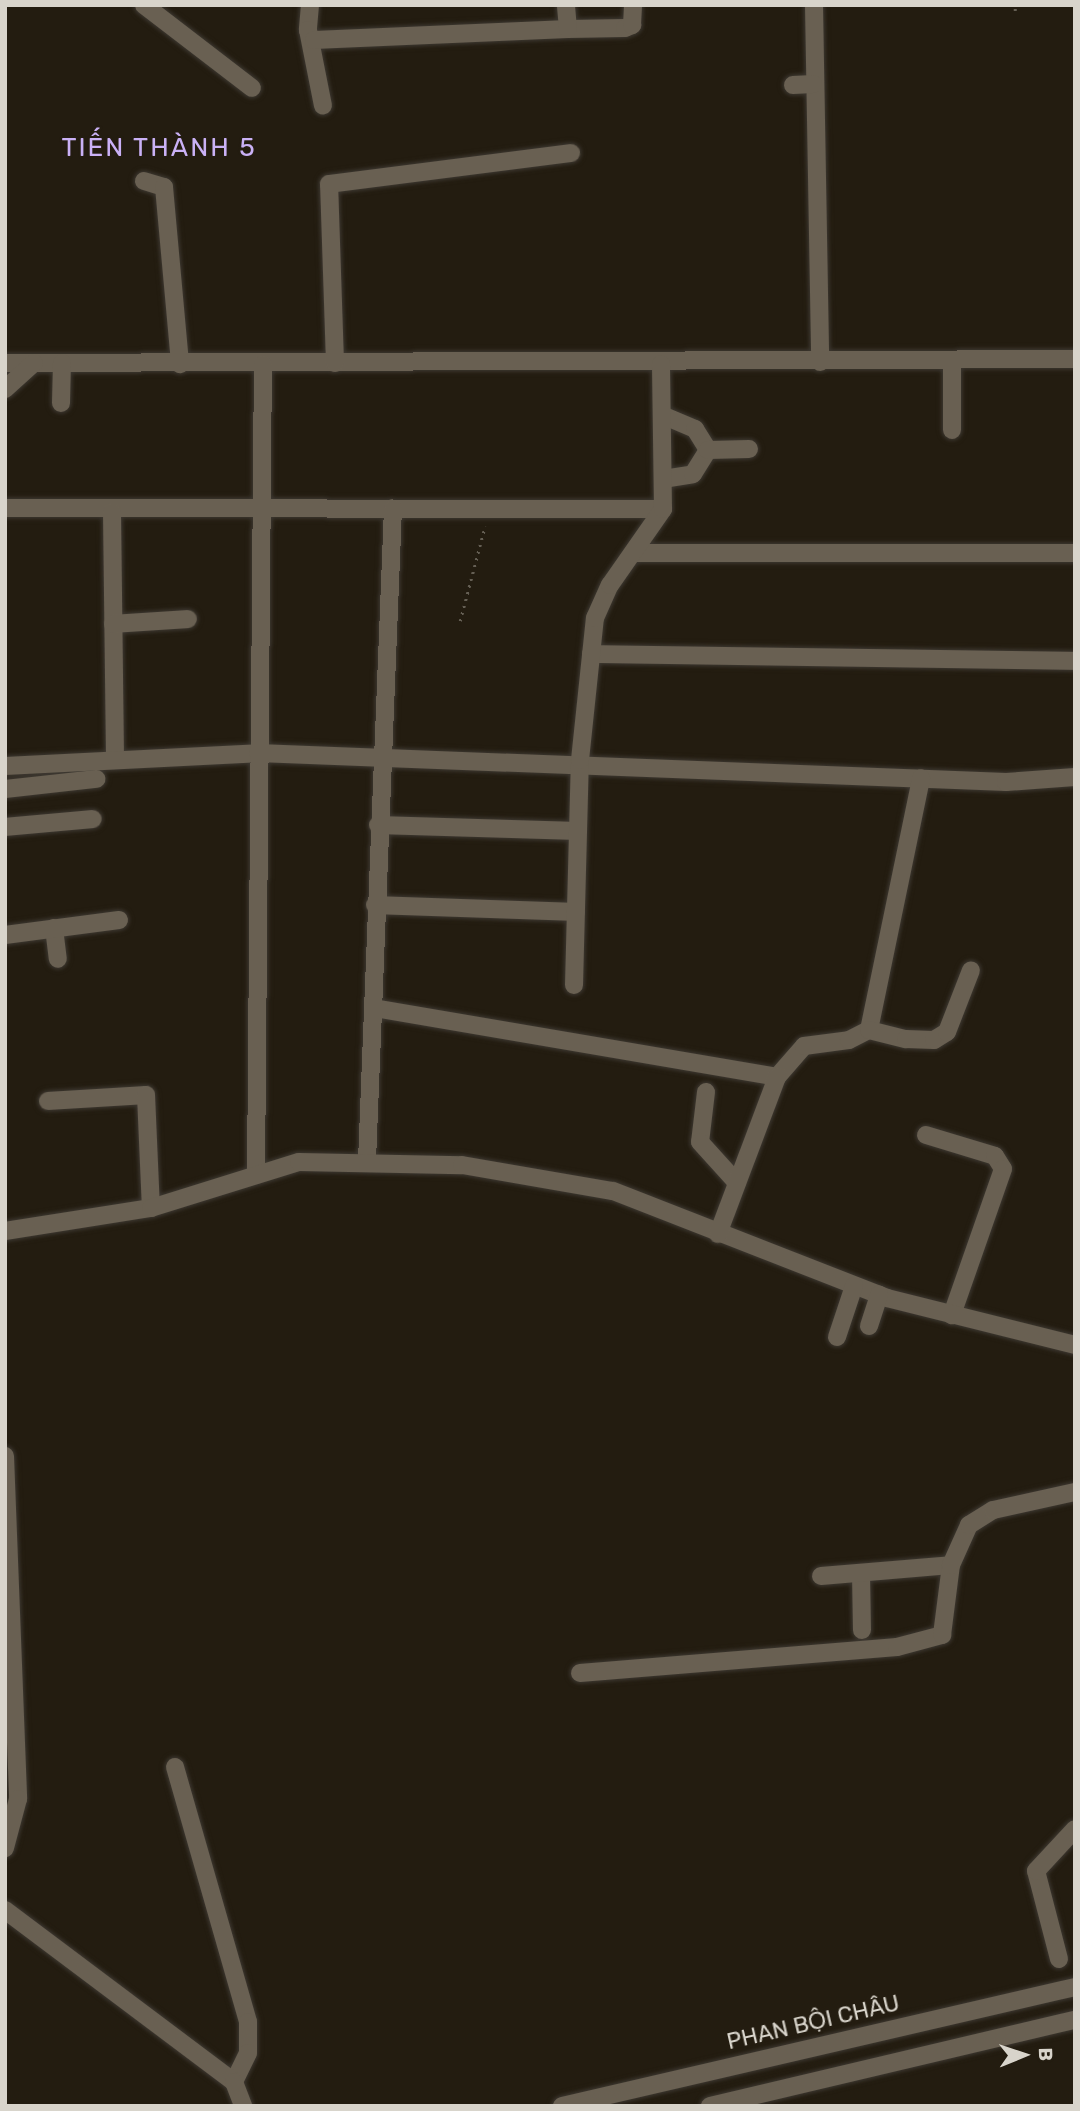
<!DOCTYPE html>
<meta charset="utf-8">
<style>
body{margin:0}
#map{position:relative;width:1080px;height:2111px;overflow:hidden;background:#231c10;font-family:Rubik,sans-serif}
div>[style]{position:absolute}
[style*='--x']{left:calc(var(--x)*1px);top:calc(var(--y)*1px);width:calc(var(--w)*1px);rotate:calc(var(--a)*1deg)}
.path>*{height:2.5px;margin-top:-1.25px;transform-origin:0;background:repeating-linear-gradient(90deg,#655f54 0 2px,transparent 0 7px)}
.roads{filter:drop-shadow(0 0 2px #3d3831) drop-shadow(0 0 2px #3d3831)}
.minor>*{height:18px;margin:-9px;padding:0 9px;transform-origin:9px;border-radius:9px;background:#696052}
span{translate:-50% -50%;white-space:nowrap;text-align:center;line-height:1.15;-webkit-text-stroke:5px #231c10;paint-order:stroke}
.street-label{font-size:23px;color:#d8d4cb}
.quarter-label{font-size:26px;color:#cab1f6;letter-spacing:2px}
.frame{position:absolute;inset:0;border:7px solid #d8d4cb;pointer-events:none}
.north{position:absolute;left:989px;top:2020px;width:70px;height:70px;-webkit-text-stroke:5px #231c10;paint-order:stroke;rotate:88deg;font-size:19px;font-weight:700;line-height:28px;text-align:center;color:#d8d4cb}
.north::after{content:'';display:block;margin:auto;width:24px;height:32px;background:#d8d4cb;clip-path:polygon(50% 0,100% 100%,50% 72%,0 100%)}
</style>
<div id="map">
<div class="path">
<i style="--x:1015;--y:11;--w:6;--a:-90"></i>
<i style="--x:460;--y:621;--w:98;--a:-75.3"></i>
</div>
<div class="roads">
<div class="minor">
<i style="--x:144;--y:5;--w:136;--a:37.5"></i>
<i style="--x:310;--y:5;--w:25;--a:95"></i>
<i style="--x:308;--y:30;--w:77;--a:78.8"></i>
<i style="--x:814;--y:5;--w:357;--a:89"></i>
<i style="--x:568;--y:29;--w:57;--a:-1"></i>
<i style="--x:625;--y:28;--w:8;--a:-23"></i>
<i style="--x:632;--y:25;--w:20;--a:-87"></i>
<i style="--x:314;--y:40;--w:254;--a:-2.5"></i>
<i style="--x:568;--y:29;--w:24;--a:-95"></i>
<i style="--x:793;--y:85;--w:20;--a:-3"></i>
<i style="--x:144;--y:181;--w:21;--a:17"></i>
<i style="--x:164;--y:187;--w:178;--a:84.8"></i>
<i style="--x:952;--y:360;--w:70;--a:90"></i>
<i style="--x:5;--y:363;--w:1070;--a:-0.21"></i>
<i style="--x:335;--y:363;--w:179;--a:-91.9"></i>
<i style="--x:329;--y:184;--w:244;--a:-7.3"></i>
<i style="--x:5;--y:389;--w:39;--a:-42"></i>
<i style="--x:61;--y:403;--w:40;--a:-88.6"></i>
<i style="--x:662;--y:415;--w:36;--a:23"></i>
<i style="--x:695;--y:429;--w:25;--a:58"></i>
<i style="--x:663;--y:479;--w:30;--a:-9"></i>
<i style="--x:693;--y:474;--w:28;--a:-58"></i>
<i style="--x:708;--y:450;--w:41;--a:-1.4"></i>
<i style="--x:5;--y:508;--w:658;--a:0.09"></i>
<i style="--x:112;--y:512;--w:246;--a:89.3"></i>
<i style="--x:635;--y:553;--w:440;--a:0"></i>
<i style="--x:113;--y:624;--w:75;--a:-3.8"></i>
<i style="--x:591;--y:654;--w:484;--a:0.8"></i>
<i style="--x:5;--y:766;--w:253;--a:-2.9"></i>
<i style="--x:258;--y:753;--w:749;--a:2.22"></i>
<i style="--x:1006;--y:782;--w:69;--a:-4.1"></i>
<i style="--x:5;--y:789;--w:92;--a:-6.3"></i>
<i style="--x:378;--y:825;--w:200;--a:1.7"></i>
<i style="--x:5;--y:827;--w:88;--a:-5.2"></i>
<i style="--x:375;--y:905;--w:201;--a:2"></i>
<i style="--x:54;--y:928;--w:31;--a:83"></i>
<i style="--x:5;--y:935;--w:115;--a:-7.5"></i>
<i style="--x:574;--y:985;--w:225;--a:-88.5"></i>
<i style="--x:580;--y:760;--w:143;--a:-84"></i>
<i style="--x:595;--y:618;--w:36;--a:-66"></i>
<i style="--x:610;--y:585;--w:93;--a:-55.1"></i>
<i style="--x:663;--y:509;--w:145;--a:-90.8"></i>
<i style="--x:374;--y:1008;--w:409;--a:9.7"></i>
<i style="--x:777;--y:1077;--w:41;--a:-48.9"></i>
<i style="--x:804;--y:1046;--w:45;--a:-7.6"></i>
<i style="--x:849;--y:1040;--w:22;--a:-27"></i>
<i style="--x:869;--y:1030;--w:257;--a:-78.3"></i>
<i style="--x:869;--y:1030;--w:38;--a:14"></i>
<i style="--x:906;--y:1039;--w:28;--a:2"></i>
<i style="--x:934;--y:1040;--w:15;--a:-32"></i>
<i style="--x:947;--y:1032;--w:66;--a:-68.8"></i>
<i style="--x:706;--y:1092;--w:50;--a:96.8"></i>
<i style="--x:700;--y:1142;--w:55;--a:47.9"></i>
<i style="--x:48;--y:1101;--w:98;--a:-3.5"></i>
<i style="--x:146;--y:1095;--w:113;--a:87.5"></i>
<i style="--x:926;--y:1135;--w:72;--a:16.9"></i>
<i style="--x:995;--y:1156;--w:15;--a:58"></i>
<i style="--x:1003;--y:1169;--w:155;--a:109.3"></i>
<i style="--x:367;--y:1161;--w:653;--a:-87.72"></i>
<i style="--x:256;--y:1175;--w:811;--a:-89.51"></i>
<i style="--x:5;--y:1231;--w:148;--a:-9"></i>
<i style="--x:151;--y:1208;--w:155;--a:-17.3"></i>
<i style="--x:299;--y:1162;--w:163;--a:1.1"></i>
<i style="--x:462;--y:1165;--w:153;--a:9.8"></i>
<i style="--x:613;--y:1191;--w:294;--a:21.3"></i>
<i style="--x:887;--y:1298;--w:194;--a:14"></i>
<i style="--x:718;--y:1234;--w:168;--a:-69.4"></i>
<i style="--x:869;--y:1326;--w:33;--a:-72"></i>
<i style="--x:837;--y:1337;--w:54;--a:-71.6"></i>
<i style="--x:5;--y:1456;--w:343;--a:87.8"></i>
<i style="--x:18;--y:1799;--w:51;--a:104.9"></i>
<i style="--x:861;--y:1573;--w:57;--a:89"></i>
<i style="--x:821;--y:1576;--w:130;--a:-4.8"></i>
<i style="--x:580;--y:1673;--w:318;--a:-4.7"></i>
<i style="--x:897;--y:1647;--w:47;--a:-14.9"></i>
<i style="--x:942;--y:1635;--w:71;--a:-82.7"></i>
<i style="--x:951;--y:1565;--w:44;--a:-65.8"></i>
<i style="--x:969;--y:1525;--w:28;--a:-32"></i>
<i style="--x:993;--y:1510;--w:84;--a:-12.4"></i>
<i style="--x:175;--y:1767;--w:265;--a:74"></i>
<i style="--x:248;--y:2022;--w:31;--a:90"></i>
<i style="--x:248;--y:2053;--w:32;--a:116"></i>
<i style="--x:5;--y:1910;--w:286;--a:36.9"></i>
<i style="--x:234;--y:2082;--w:26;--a:69"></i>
<i style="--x:1059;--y:1959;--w:91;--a:-104.6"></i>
<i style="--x:1036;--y:1871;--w:57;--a:-47.1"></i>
<i style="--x:562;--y:2106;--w:527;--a:-13.06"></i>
<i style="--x:710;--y:2106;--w:375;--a:-13.3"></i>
</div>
</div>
<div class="street-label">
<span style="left:813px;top:2022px;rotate:-13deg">PHAN BỘI CHÂU</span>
</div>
<div class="quarter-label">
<span style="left:159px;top:148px">TIẾN THÀNH 5</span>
</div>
<div class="frame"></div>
<div class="north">B</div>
</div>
